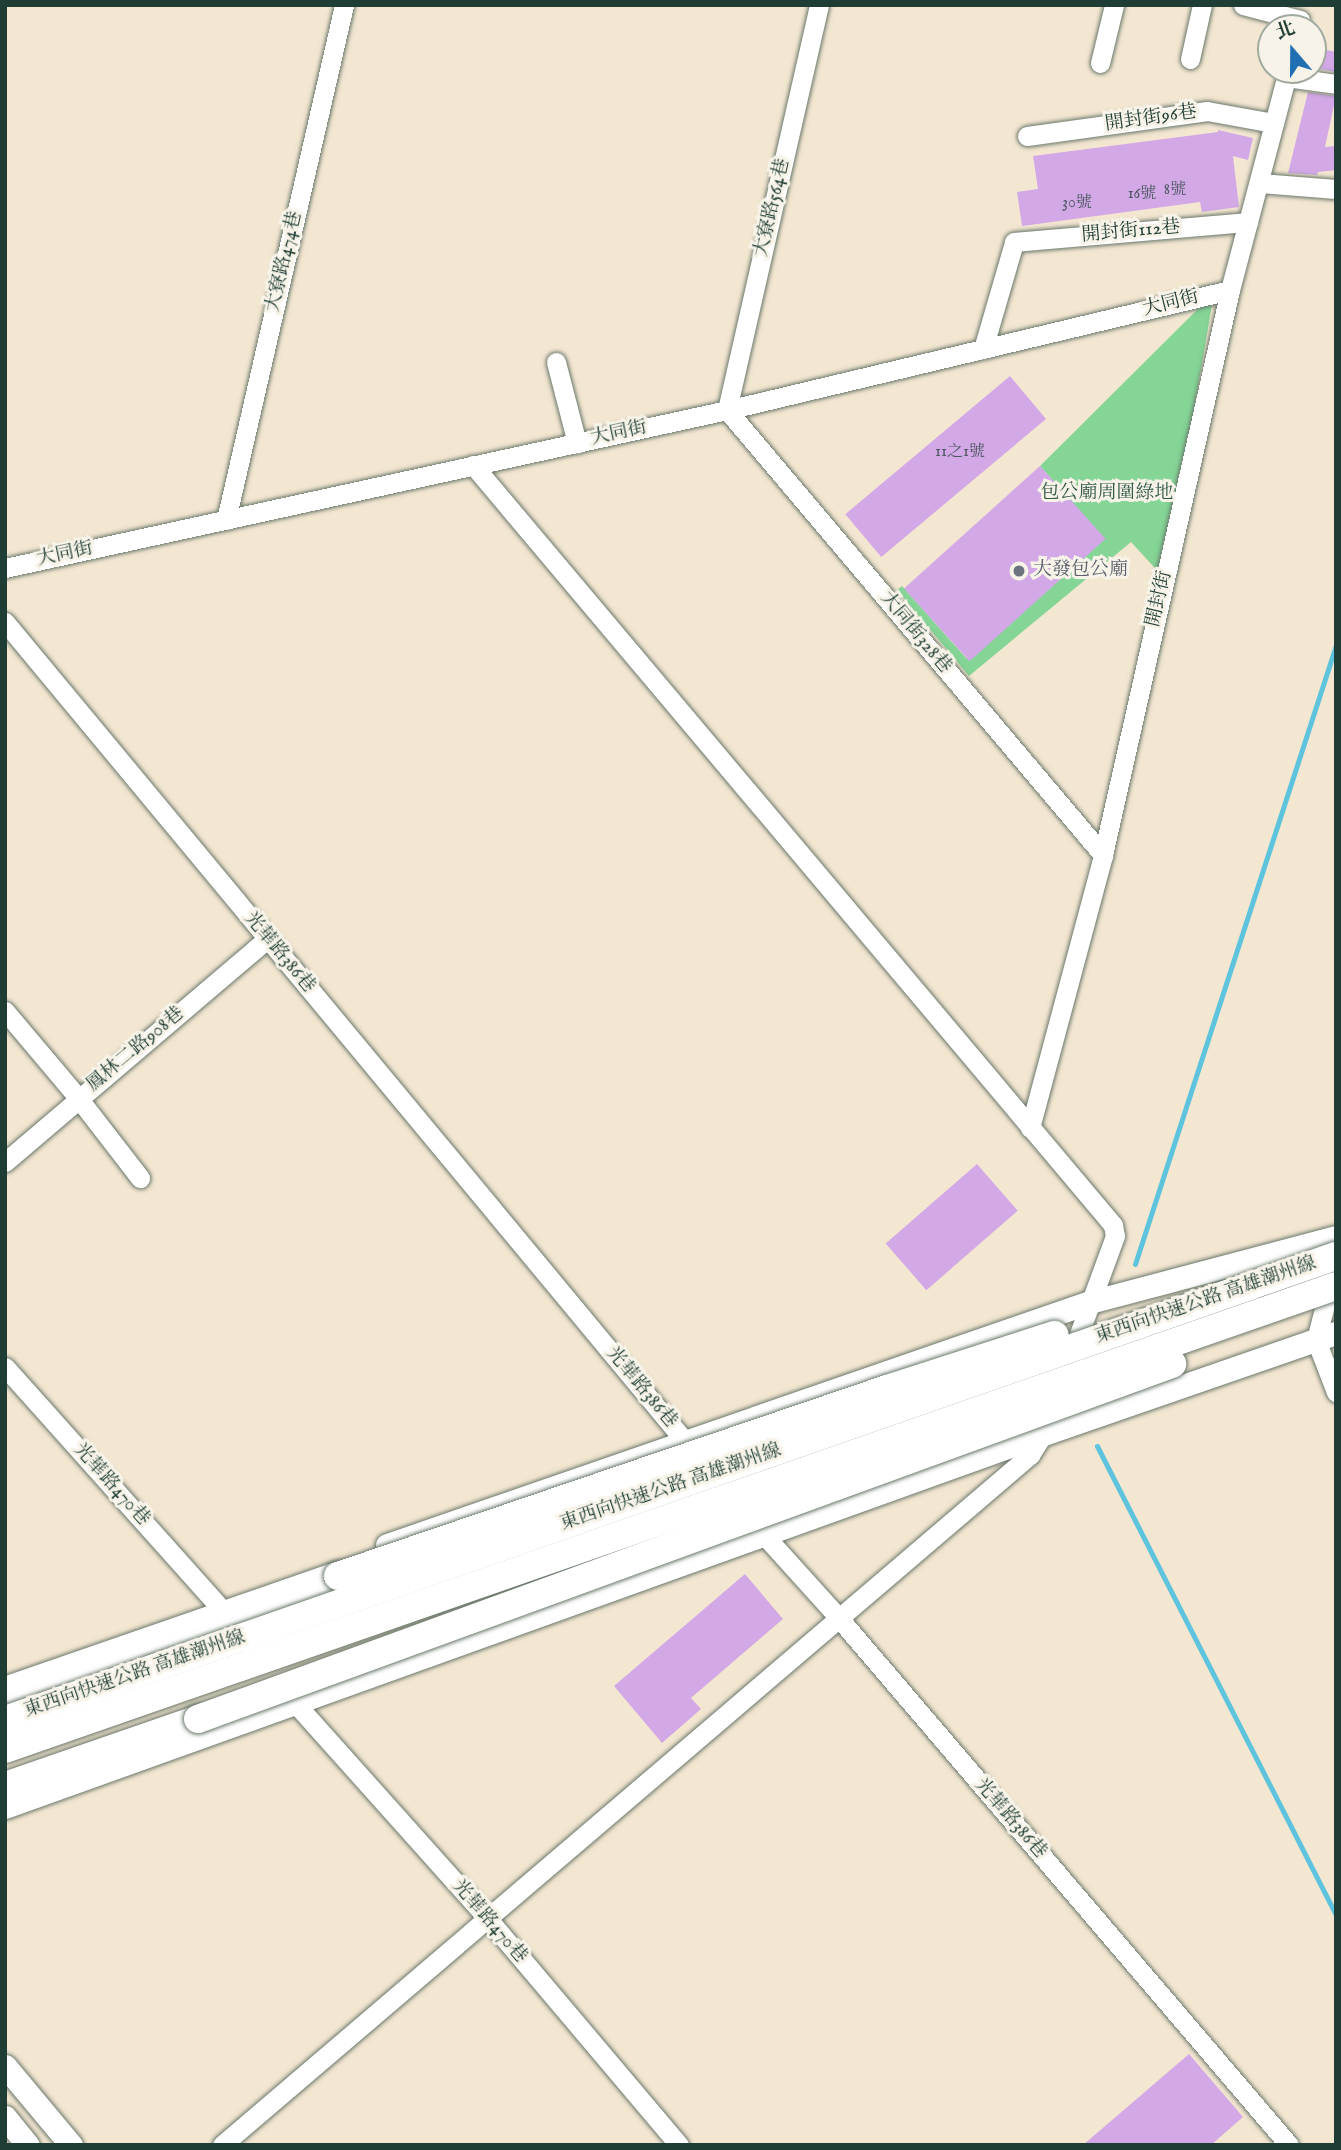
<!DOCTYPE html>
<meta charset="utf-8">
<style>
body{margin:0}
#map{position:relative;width:1341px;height:2150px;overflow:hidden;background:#f4e7d2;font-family:"IM FELL English","Noto Serif TC",serif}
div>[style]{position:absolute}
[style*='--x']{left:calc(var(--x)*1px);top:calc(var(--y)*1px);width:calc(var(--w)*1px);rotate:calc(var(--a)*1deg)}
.green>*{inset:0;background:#84d596}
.stream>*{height:5px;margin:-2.5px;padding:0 2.5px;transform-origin:2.5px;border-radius:2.5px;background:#5ec3dc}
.building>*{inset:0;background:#d2a8e6;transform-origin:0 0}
.roads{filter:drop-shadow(0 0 2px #6a786b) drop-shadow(0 0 2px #6a786b)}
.minor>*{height:19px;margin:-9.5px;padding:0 9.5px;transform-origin:9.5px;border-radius:9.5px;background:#fff}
.major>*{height:23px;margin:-11.5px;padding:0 11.5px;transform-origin:11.5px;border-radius:11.5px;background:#fff}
.highway>*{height:28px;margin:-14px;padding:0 14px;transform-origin:14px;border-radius:14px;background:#fff}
.bridges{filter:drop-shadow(0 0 2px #6a786b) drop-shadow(0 0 2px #6a786b)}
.highway-bridge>*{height:28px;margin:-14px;padding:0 14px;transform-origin:14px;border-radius:14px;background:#fff}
.dots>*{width:19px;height:19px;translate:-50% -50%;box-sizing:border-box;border:4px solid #f7f3e8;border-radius:50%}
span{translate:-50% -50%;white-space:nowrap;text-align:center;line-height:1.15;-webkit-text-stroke:6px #f7f3e8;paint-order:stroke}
.number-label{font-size:16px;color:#4c5860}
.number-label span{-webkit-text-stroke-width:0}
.street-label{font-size:19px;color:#1f3d34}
.park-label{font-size:19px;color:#335b48}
.worship-label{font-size:19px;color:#5b616d}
.left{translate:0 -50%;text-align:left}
.frame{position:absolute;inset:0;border:7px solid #1f3d34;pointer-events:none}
.north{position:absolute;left:1257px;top:14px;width:70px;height:70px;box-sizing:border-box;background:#f7f3e8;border:2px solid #a1aaa0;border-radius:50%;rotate:340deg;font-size:19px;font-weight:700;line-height:28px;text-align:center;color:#1f3d34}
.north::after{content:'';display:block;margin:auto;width:24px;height:32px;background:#1f6fb2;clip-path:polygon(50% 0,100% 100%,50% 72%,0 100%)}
</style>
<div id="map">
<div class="green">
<i style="clip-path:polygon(1214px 293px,1165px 579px,1131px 542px,969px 676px,897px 590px,902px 586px,967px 659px,1104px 539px,1040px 466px)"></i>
</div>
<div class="stream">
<i style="--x:1135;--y:1264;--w:651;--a:-72.01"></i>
<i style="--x:1097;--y:1446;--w:526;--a:63"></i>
</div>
<div class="building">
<i style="clip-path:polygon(1317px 48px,1336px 52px,1336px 72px,1313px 68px)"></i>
<i style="clip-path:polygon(1308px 92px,1336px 96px,1325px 147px,1336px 146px,1336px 170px,1318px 172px,1317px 175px,1288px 173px)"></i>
<i style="clip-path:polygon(1218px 130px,1253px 138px,1248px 160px,1233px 156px,1239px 207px,1202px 212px,1200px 202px,1022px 226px,1017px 192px,1038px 189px,1033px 156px,1218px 132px)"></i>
<i style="left:1010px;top:376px;width:56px;height:215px;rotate:50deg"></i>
<i style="left:1040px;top:466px;width:98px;height:183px;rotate:48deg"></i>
<i style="left:977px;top:1164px;width:62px;height:121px;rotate:49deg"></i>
<i style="clip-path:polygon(745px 1574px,783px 1619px,691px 1698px,701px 1709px,662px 1743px,614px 1686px)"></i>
<i style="clip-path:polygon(1189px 2054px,1243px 2117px,1211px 2145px,1083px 2145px)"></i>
</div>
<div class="roads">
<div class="minor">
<i style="--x:819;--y:5;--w:415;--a:102.8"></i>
<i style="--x:727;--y:410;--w:583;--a:49.8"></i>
<i style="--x:1243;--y:5;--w:59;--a:14.7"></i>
<i style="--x:1190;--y:59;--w:55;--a:-77.5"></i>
<i style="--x:1100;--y:63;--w:60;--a:-76.4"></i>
<i style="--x:1286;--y:77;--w:50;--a:8"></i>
<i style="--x:1027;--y:136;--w:182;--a:-7.9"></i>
<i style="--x:1207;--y:111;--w:68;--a:10.2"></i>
<i style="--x:1260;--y:183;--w:76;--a:4.5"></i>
<i style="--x:983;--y:349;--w:111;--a:-73.8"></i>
<i style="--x:1014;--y:242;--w:235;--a:-4.9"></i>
<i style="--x:556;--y:362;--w:84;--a:75.5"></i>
<i style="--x:473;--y:465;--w:994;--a:49.9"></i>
<i style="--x:1113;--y:1225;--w:11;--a:80"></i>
<i style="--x:1115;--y:1236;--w:125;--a:110.2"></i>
<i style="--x:226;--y:520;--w:528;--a:-77.09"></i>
<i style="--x:5;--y:568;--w:739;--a:-12.34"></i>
<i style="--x:727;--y:410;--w:517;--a:-13.42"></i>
<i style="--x:5;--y:622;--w:1077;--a:50.31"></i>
<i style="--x:5;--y:1011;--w:115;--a:49.9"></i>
<i style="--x:79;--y:1099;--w:100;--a:52.3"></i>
<i style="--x:1030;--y:1128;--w:283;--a:-75"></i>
<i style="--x:1103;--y:855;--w:579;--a:-77.33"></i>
<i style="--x:1230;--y:290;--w:228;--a:-75.2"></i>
<i style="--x:5;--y:1162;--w:344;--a:-40.4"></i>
<i style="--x:1331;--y:1281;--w:61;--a:104.3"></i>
<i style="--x:1316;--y:1340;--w:56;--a:69"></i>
<i style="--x:5;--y:1367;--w:318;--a:48.2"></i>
<i style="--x:755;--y:1525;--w:124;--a:47.9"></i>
<i style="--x:838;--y:1617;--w:694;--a:49.5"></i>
<i style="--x:295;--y:1703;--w:290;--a:48.2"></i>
<i style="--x:488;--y:1919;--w:296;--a:49.8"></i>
<i style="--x:222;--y:2145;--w:1063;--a:-40.5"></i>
<i style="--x:1030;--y:1455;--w:32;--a:-58"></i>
</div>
<div class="major">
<i style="--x:387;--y:1545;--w:744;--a:-19.07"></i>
<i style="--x:1090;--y:1302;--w:254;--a:-14.8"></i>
<i style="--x:5;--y:1807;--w:1104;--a:-19.75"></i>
<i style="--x:1044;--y:1434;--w:309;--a:-19.1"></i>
<i style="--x:5;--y:2066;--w:103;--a:50.1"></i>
<i style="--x:5;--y:2117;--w:36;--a:51"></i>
</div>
<div class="highway">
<i style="--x:5;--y:1691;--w:352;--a:-19.1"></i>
<i style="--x:5;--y:1786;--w:204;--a:-19.1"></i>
</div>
</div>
<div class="bridges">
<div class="highway-bridge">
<i style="--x:338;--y:1576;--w:580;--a:-18.81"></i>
<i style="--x:887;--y:1389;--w:176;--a:-17.9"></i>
<i style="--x:198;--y:1719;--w:1037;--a:-20.03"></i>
<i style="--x:5;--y:1720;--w:1410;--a:-19.22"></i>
<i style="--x:5;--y:1749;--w:1409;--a:-19.18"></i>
</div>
</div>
<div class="dots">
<i style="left:1019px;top:571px;background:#6b7280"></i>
</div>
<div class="number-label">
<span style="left:1175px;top:190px">8號</span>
<span style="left:1142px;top:194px">16號</span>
<span style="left:1077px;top:203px">30號</span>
<span style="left:960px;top:452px">11之1號</span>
</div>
<div class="street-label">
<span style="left:1151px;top:119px;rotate:-8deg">開封街96巷</span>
<span style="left:773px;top:208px;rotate:-77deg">大寮路564巷</span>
<span style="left:1131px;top:232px;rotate:-5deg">開封街112巷</span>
<span style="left:285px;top:262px;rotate:-77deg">大寮路474巷</span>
<span style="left:1171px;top:304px;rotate:-14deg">大同街</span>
<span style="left:619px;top:434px;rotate:-12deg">大同街</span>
<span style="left:65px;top:555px;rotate:-12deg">大同街</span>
<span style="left:1160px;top:599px;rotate:-77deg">開封街</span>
<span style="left:915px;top:633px;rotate:50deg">大同街328巷</span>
<span style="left:279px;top:953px;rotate:50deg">光華路386巷</span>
<span style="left:136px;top:1050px;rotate:-40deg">鳳林二路908巷</span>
<span style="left:1206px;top:1301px;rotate:-19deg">東西向快速公路 高雄潮州線</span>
<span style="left:641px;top:1388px;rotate:50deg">光華路386巷</span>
<span style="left:111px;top:1485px;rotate:48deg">光華路470巷</span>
<span style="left:671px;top:1488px;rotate:-19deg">東西向快速公路 高雄潮州線</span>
<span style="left:135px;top:1675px;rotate:-19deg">東西向快速公路 高雄潮州線</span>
<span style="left:1010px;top:1819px;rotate:49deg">光華路386巷</span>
<span style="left:489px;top:1922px;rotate:49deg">光華路470巷</span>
</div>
<div class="park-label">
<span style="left:1107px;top:494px">包公廟周圍綠地</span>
</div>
<div class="worship-label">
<span class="left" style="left:1033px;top:571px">大發包公廟</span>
</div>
<div class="frame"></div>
<div class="north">北</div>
</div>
